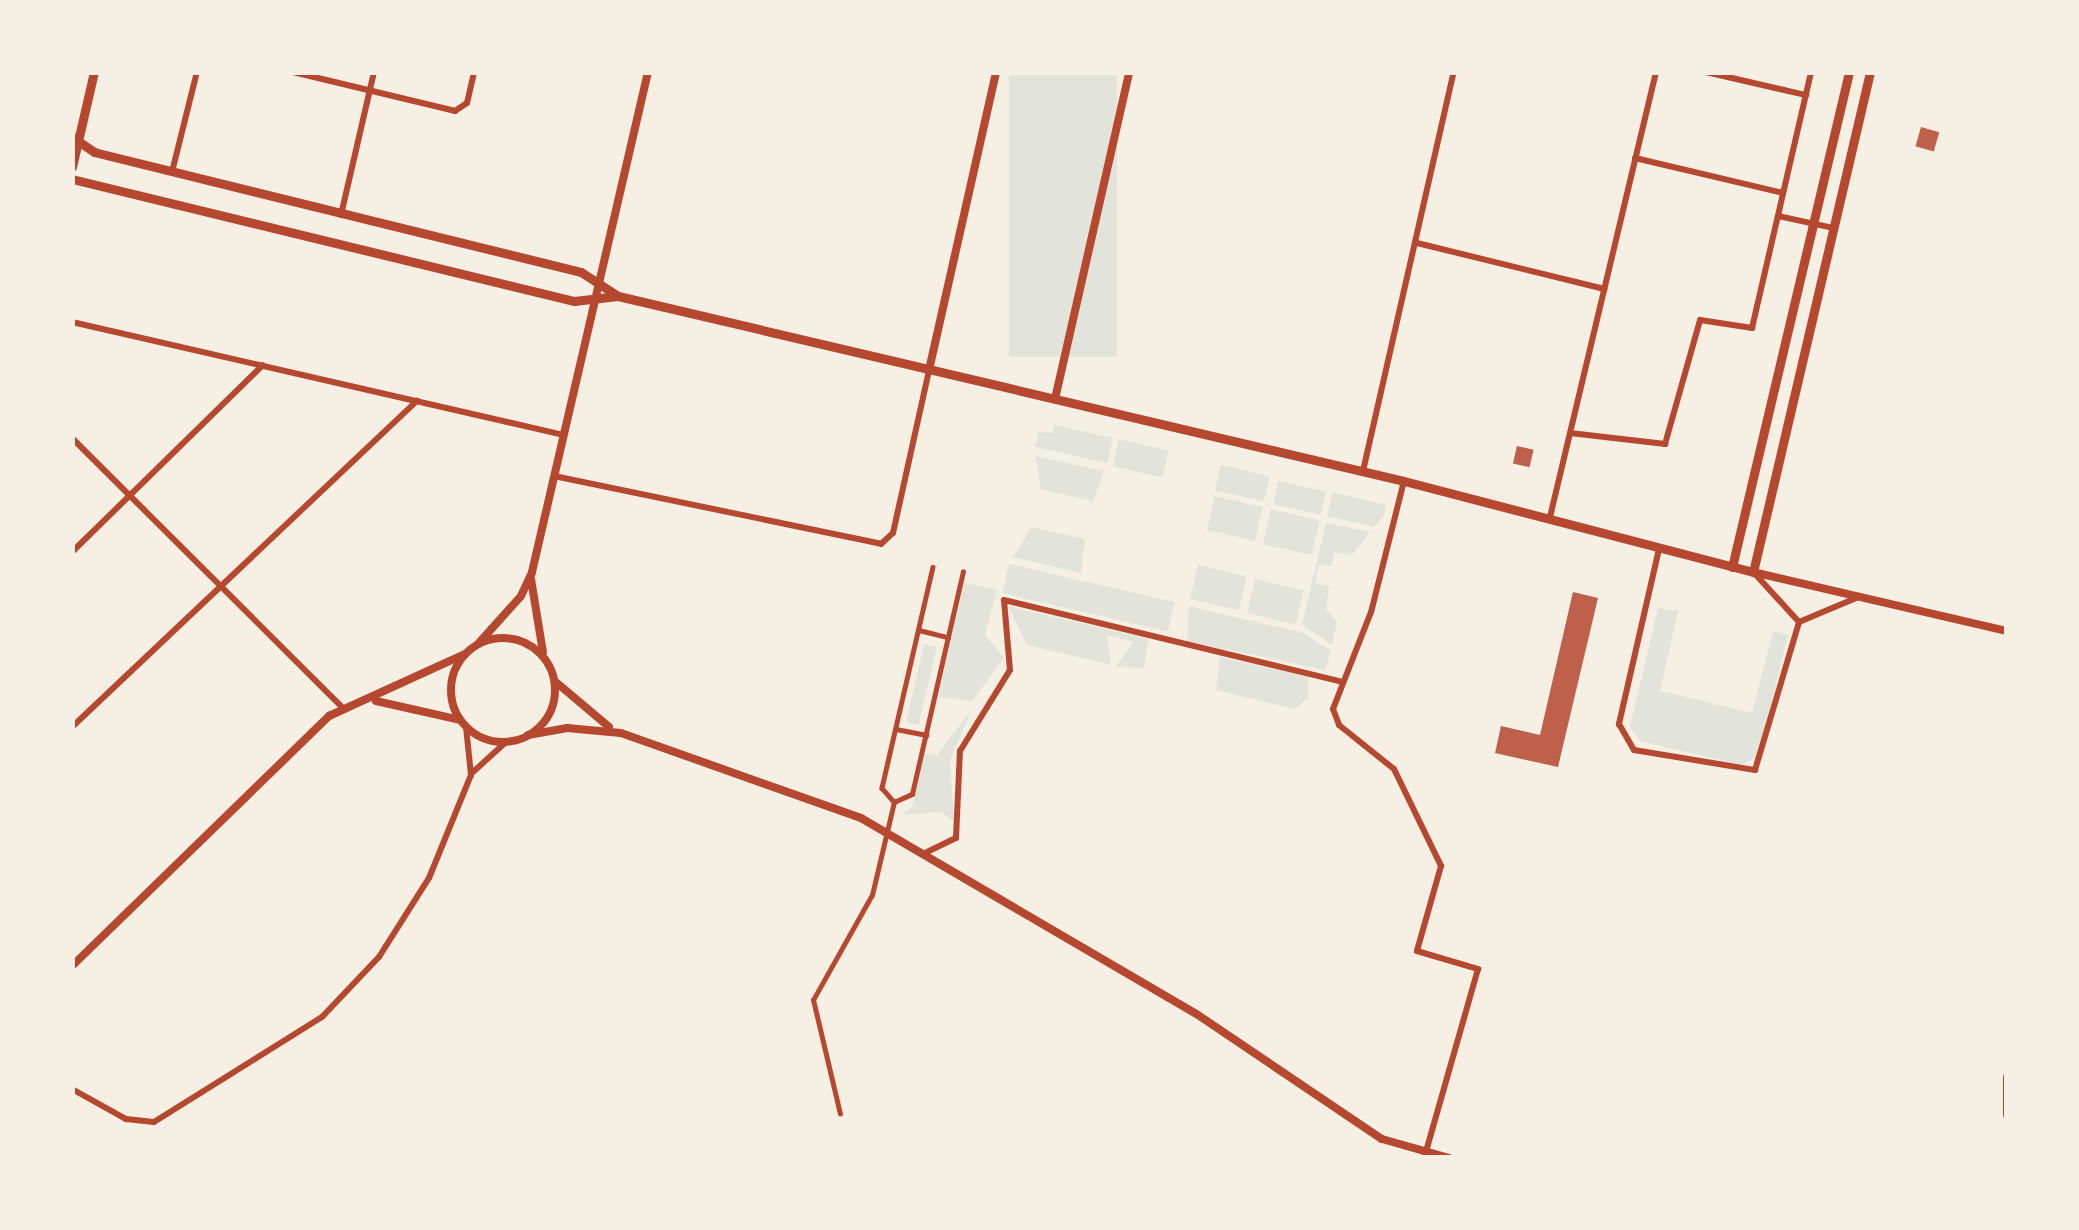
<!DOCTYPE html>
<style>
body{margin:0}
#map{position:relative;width:2079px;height:1230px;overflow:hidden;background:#f6efe4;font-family:"Alegreya Sans",sans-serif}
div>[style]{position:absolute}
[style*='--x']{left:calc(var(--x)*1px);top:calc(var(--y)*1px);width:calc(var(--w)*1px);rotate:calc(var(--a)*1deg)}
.green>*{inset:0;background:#e2e4dc;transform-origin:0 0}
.building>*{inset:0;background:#bf614a;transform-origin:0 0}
.pedestrian>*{height:4.5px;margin:-2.25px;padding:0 2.25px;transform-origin:2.25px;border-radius:2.25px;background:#b5482f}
.minor>*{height:6px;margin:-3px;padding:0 3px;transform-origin:3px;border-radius:3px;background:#b5482f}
.tertiary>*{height:8px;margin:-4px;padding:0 4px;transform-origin:4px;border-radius:4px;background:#b5482f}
.tertiary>.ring{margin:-4px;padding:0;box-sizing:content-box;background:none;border:8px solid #b5482f;border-radius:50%}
.secondary>*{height:9px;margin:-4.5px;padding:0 4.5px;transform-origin:4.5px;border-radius:4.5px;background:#b5482f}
span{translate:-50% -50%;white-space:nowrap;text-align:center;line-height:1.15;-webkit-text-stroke:9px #f6efe4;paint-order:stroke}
.frame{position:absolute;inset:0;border:75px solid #f6efe4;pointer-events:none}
</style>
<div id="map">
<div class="green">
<i style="left:1009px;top:72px;width:108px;height:285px"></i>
<i style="clip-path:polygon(1055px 425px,1113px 438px,1107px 463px,1035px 447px,1039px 432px,1052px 433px)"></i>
<i style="left:1119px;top:439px;width:51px;height:28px;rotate:13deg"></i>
<i style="clip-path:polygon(1035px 456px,1104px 471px,1093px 501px,1041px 489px)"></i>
<i style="left:1221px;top:465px;width:50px;height:26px;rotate:13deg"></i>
<i style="left:1278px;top:481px;width:49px;height:24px;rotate:12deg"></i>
<i style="clip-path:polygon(1333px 492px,1386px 505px,1384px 516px,1374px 527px,1327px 516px)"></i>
<i style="left:1215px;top:496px;width:49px;height:35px;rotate:13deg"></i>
<i style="left:1271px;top:509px;width:50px;height:36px;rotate:13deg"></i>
<i style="clip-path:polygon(1326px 523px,1370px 532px,1352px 555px,1335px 552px,1331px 566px,1319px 565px,1315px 583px,1329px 586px,1326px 609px,1337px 622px,1332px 645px,1302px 625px)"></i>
<i style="clip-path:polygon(1032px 527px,1085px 539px,1081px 573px,1013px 557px)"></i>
<i style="left:1009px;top:564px;width:170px;height:30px;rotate:13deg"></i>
<i style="left:1198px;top:565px;width:50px;height:35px;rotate:13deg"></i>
<i style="left:1255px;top:579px;width:50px;height:35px;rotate:13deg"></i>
<i style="clip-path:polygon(964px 583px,997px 590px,985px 635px,1004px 658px,972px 701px,938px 697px)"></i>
<i style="clip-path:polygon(1008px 606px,1148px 639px,1144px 668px,1116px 666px,1133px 642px,1107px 635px,1111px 665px,1027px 645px)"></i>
<i style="clip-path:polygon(1189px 606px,1303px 633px,1331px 651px,1325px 670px,1187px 641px)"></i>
<i style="clip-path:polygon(1658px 608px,1678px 611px,1660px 691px,1752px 713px,1773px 631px,1788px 635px,1758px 755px,1742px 765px,1640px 741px,1630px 727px)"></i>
<i style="left:924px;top:644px;width:13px;height:80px;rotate:13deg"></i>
<i style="clip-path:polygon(1220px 657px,1308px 677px,1308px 698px,1294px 709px,1216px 690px)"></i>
<i style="clip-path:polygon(972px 709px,950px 760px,954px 821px,941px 812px,901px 815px,912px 807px,925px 753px,937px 755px)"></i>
</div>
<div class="building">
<i style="left:1921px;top:127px;width:19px;height:20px;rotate:16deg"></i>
<i style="left:1517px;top:446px;width:17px;height:18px;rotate:13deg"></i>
<i style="clip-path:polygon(1573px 592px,1598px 598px,1558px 767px,1495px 753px,1501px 726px,1540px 735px)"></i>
</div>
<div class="pedestrian">
<i style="--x:933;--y:567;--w:227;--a:103"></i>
<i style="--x:882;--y:788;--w:18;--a:49"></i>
<i style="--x:894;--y:802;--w:20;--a:-24"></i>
<i style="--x:912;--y:794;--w:228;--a:-77.1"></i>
<i style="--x:919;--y:630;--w:30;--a:14"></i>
<i style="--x:896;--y:729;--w:31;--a:11"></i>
<i style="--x:840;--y:1114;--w:117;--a:-103.3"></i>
<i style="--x:813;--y:1000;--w:120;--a:-60.7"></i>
<i style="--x:872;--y:895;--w:96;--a:-76.7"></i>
</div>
<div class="minor">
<i style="--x:293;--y:72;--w:167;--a:13.5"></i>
<i style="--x:455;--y:111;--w:14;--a:-34"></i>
<i style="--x:467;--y:103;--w:32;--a:-77"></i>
<i style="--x:1706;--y:72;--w:103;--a:13"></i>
<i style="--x:1635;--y:158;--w:152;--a:13.3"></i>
<i style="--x:172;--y:172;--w:103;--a:-76"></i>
<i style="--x:341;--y:215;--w:147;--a:-77"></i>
<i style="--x:1778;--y:216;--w:56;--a:12.3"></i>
<i style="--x:1417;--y:243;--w:193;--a:13.8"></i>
<i style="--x:72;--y:322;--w:505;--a:12.94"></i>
<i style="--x:1570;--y:433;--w:96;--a:6.6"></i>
<i style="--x:1665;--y:444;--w:129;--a:-74.2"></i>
<i style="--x:1700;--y:320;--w:53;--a:8.7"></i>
<i style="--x:1752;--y:328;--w:263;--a:-77"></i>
<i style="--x:72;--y:438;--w:383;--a:44.9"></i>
<i style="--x:1363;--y:471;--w:409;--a:-77.2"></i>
<i style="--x:554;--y:476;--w:334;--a:11.7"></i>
<i style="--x:881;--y:544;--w:16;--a:-43"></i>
<i style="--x:893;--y:533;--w:167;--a:-77.5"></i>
<i style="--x:1404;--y:481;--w:135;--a:104.1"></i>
<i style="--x:1371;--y:612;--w:104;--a:111.4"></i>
<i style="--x:1333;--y:709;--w:17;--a:69"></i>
<i style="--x:1339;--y:725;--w:70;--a:38.7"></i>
<i style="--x:1394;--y:769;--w:108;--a:64.1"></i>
<i style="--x:1441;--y:866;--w:88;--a:105.8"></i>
<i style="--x:1417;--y:951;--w:64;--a:16.4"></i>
<i style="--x:1478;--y:969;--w:193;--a:105.9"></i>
<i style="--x:1550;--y:517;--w:457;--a:-76.6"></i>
<i style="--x:1659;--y:549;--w:180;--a:102.9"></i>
<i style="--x:1619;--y:724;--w:30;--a:60"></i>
<i style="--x:1634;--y:750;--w:123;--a:9.4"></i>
<i style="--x:1755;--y:770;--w:154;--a:-73.4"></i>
<i style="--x:72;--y:552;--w:267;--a:-44.4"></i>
<i style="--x:1756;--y:575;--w:64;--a:47.5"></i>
<i style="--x:1799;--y:622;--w:62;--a:-22.8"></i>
<i style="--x:72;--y:727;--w:475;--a:-43.4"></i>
<i style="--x:473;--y:772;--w:45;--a:-42.3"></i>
<i style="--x:927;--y:852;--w:32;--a:-26"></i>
<i style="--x:956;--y:838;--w:87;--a:-87.4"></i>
<i style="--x:960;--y:751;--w:95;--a:-58.3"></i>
<i style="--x:1010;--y:670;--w:70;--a:-94.9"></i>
<i style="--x:1004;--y:600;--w:346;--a:13.6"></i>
<i style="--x:72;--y:1089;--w:62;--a:29.1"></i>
<i style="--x:126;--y:1119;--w:28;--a:6"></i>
<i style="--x:154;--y:1122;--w:198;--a:-32"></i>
<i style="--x:322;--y:1017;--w:83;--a:-46.5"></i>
<i style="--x:379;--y:957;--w:93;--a:-57.7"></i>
<i style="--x:429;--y:878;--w:111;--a:-67.8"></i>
<i style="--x:471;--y:775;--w:48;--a:-95.9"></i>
</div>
<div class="tertiary">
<i style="--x:929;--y:370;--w:305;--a:-77.3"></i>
<i style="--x:1055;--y:399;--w:335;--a:-77.2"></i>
<i style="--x:1753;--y:572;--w:261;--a:13.1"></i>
<i style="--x:531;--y:579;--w:74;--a:80.7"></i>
<i class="ring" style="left:451px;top:638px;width:96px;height:96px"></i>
<i style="--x:478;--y:644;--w:64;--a:-48.1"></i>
<i style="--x:521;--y:596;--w:26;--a:-65"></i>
<i style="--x:532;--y:572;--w:513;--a:-76.94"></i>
<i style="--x:557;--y:683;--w:68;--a:40.2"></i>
<i style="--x:376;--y:701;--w:86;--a:12.7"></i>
<i style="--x:528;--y:735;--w:40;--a:-10"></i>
<i style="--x:567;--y:728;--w:54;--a:5.3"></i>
<i style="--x:621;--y:733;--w:255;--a:19.5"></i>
<i style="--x:861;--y:818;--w:387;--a:30.3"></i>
<i style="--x:1195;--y:1013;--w:225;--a:34"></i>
<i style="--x:1382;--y:1139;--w:70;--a:15.8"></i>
<i style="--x:72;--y:966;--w:359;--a:-44.2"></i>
<i style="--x:329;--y:716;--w:149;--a:-24.5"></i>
<i style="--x:2007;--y:1077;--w:38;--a:90"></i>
</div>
<div class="secondary">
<i style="--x:72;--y:137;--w:27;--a:34"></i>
<i style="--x:94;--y:152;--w:502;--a:13.84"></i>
<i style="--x:581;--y:272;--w:44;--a:33"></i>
<i style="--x:72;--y:167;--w:98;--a:-77"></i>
<i style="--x:72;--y:179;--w:517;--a:13.66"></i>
<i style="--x:574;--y:301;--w:44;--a:-6.5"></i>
<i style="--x:618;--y:296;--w:807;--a:13.24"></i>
<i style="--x:1404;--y:481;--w:361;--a:14.6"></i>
<i style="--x:1753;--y:572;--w:514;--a:-76.83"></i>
<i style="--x:1732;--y:567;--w:509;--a:-76.7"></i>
</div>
<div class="frame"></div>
</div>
